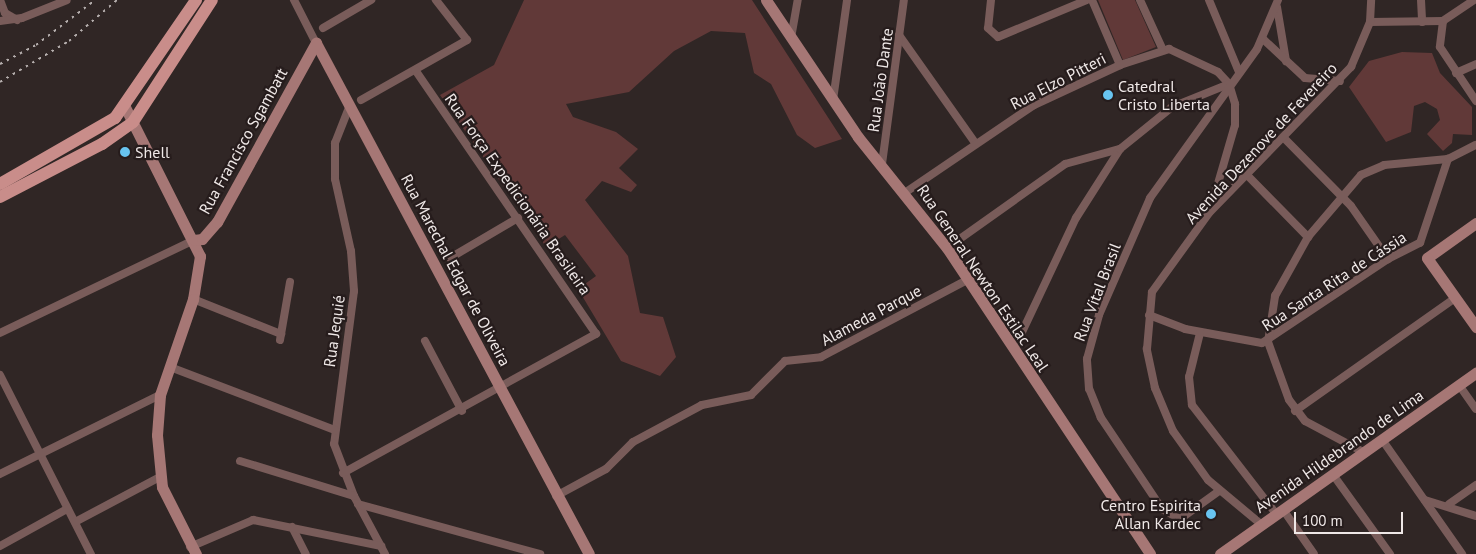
<!DOCTYPE html>
<meta charset="utf-8">
<style>
body{margin:0}
#map{position:relative;width:1476px;height:554px;overflow:hidden;background:#302625;font-family:"PT Sans",sans-serif}
div>[style]{position:absolute}
[style*='--x']{left:calc(var(--x)*1px);top:calc(var(--y)*1px);width:calc(var(--w)*1px);rotate:calc(var(--a)*1deg)}
.green>*{inset:0;background:#613938}
.street>*{height:8px;margin:-4px;padding:0 4px;transform-origin:4px;border-radius:4px;background:#795c5a}
.secondary>*{height:11px;margin:-5.5px;padding:0 5.5px;transform-origin:5.5px;border-radius:5.5px;background:#a67775}
.primary>*{height:12px;margin:-6px;padding:0 6px;transform-origin:6px;border-radius:6px;background:#c98d8a}
.rail>*{height:2px;margin-top:-1px;transform-origin:0;background:repeating-linear-gradient(90deg,#b6afae 0 2.5px,transparent 0 7.5px)}
.dots>*{width:14px;height:14px;translate:-50% -50%;box-sizing:border-box;border:2px solid #261c1c;border-radius:50%}
span{translate:-50% -50%;white-space:nowrap;text-align:center;line-height:1.15;-webkit-text-stroke:4.5px #261c1c;paint-order:stroke}
.street-label{font-size:16px;color:#efe8e7}
.poi-label{font-size:16px;color:#efe8e7}
.left{translate:0 -50%;text-align:left}
.right{translate:-100% -50%;text-align:right}
.scale{position:absolute;left:1294px;top:512px;width:109px;height:22px;box-sizing:border-box;border:2px solid #efe8e7;border-top:0;padding-left:6px;font-size:15px;line-height:18px;white-space:nowrap;color:#efe8e7;-webkit-text-stroke:4px #261c1c;paint-order:stroke}
</style>
<div id="map">
<div class="green">
<i style="clip-path:polygon(524px 0,752px 0,842px 139px,815px 148px,797px 135px,771px 84px,754px 73px,745px 33px,711px 31px,674px 51px,629px 92px,566px 104px,573px 117px,616px 132px,638px 149px,619px 168px,637px 185px,631px 192px,602px 181px,585px 200px,628px 256px,640px 313px,663px 317px,676px 357px,660px 376px,621px 361px,578px 289px,596px 276px,565px 235px,546px 247px,440px 95px,494px 65px)"></i>
<i style="clip-path:polygon(1098px 0,1135px 0,1156px 47px,1123px 60px)"></i>
<i style="clip-path:polygon(1402px 52px,1432px 53px,1440px 73px,1472px 107px,1472px 135px,1453px 134px,1452px 143px,1443px 151px,1427px 134px,1440px 120px,1437px 109px,1425px 102px,1414px 106px,1411px 132px,1386px 142px,1349px 87px,1369px 61px)"></i>
</div>
<div class="street">
<i style="--x:0;--y:0;--w:14;--a:69"></i>
<i style="--x:5;--y:13;--w:14;--a:30"></i>
<i style="--x:294;--y:0;--w:48;--a:62.9"></i>
<i style="--x:991;--y:0;--w:28;--a:96"></i>
<i style="--x:988;--y:28;--w:13;--a:42"></i>
<i style="--x:998;--y:37;--w:96;--a:-22.6"></i>
<i style="--x:1092;--y:0;--w:71;--a:66.7"></i>
<i style="--x:1140;--y:0;--w:53;--a:65.4"></i>
<i style="--x:1209;--y:0;--w:78;--a:67.4"></i>
<i style="--x:1421;--y:0;--w:22;--a:87"></i>
<i style="--x:1474;--y:0;--w:37;--a:146"></i>
<i style="--x:1443;--y:21;--w:26;--a:97"></i>
<i style="--x:1440;--y:47;--w:65;--a:56.3"></i>
<i style="--x:1277;--y:7;--w:55;--a:80.5"></i>
<i style="--x:0;--y:21;--w:22;--a:-8"></i>
<i style="--x:22;--y:18;--w:48;--a:-21.8"></i>
<i style="--x:1370;--y:22;--w:73;--a:-0.8"></i>
<i style="--x:323;--y:28;--w:56;--a:-30.3"></i>
<i style="--x:899;--y:35;--w:133;--a:54.8"></i>
<i style="--x:791;--y:38;--w:39;--a:-80"></i>
<i style="--x:1263;--y:39;--w:57;--a:42.9"></i>
<i style="--x:1305;--y:78;--w:35;--a:5"></i>
<i style="--x:1456;--y:73;--w:22;--a:-24"></i>
<i style="--x:361;--y:100;--w:122;--a:-29.5"></i>
<i style="--x:467;--y:40;--w:51;--a:-127.8"></i>
<i style="--x:833;--y:100;--w:101;--a:-82"></i>
<i style="--x:350;--y:105;--w:41;--a:111.5"></i>
<i style="--x:335;--y:143;--w:36;--a:90"></i>
<i style="--x:335;--y:179;--w:74;--a:77.5"></i>
<i style="--x:351;--y:251;--w:40;--a:85.7"></i>
<i style="--x:354;--y:291;--w:154;--a:97.4"></i>
<i style="--x:334;--y:444;--w:56;--a:69"></i>
<i style="--x:354;--y:496;--w:66;--a:61.9"></i>
<i style="--x:1284;--y:138;--w:95;--a:45.4"></i>
<i style="--x:1351;--y:206;--w:65;--a:55.1"></i>
<i style="--x:882;--y:164;--w:165;--a:-82.4"></i>
<i style="--x:1248;--y:176;--w:86;--a:45.5"></i>
<i style="--x:906;--y:192;--w:155;--a:-34.2"></i>
<i style="--x:1034;--y:105;--w:95;--a:-24.9"></i>
<i style="--x:1120;--y:65;--w:52;--a:-18.1"></i>
<i style="--x:1169;--y:49;--w:54;--a:25.1"></i>
<i style="--x:1218;--y:72;--w:16;--a:47"></i>
<i style="--x:1229;--y:84;--w:21;--a:73"></i>
<i style="--x:1235;--y:104;--w:21;--a:90"></i>
<i style="--x:1235;--y:125;--w:90;--a:106.2"></i>
<i style="--x:1420;--y:243;--w:89;--a:-71.6"></i>
<i style="--x:947;--y:248;--w:145;--a:-35.4"></i>
<i style="--x:1065;--y:164;--w:57;--a:-15.3"></i>
<i style="--x:450;--y:258;--w:79;--a:-30.5"></i>
<i style="--x:193;--y:299;--w:95;--a:21.7"></i>
<i style="--x:1149;--y:315;--w:39;--a:21"></i>
<i style="--x:1185;--y:329;--w:78;--a:10.3"></i>
<i style="--x:1262;--y:343;--w:151;--a:-33.7"></i>
<i style="--x:1388;--y:259;--w:36;--a:-27"></i>
<i style="--x:0;--y:333;--w:215;--a:-25.6"></i>
<i style="--x:1200;--y:333;--w:45;--a:104"></i>
<i style="--x:1189;--y:377;--w:28;--a:84"></i>
<i style="--x:1192;--y:405;--w:139;--a:52.3"></i>
<i style="--x:280;--y:340;--w:59;--a:-80.2"></i>
<i style="--x:425;--y:341;--w:79;--a:62.1"></i>
<i style="--x:1014;--y:349;--w:145;--a:-64.7"></i>
<i style="--x:1076;--y:218;--w:82;--a:-57.5"></i>
<i style="--x:1120;--y:149;--w:67;--a:-38.9"></i>
<i style="--x:1172;--y:107;--w:61;--a:-22"></i>
<i style="--x:170;--y:367;--w:177;--a:20.9"></i>
<i style="--x:0;--y:375;--w:201;--a:63.1"></i>
<i style="--x:1459;--y:385;--w:29;--a:55"></i>
<i style="--x:1295;--y:411;--w:196;--a:-35.2"></i>
<i style="--x:1383;--y:441;--w:138;--a:55"></i>
<i style="--x:1365;--y:453;--w:68;--a:-151.9"></i>
<i style="--x:1305;--y:421;--w:26;--a:-127"></i>
<i style="--x:1289;--y:400;--w:62;--a:-109.9"></i>
<i style="--x:1268;--y:342;--w:47;--a:-81.3"></i>
<i style="--x:1275;--y:296;--w:68;--a:-60.8"></i>
<i style="--x:1308;--y:237;--w:82;--a:-49.5"></i>
<i style="--x:1361;--y:175;--w:25;--a:-23"></i>
<i style="--x:1384;--y:165;--w:64;--a:-5.4"></i>
<i style="--x:1448;--y:159;--w:31;--a:-27"></i>
<i style="--x:240;--y:461;--w:119;--a:17.1"></i>
<i style="--x:343;--y:473;--w:289;--a:-28.8"></i>
<i style="--x:596;--y:334;--w:320;--a:-124.4"></i>
<i style="--x:0;--y:474;--w:178;--a:-26.3"></i>
<i style="--x:1334;--y:476;--w:96;--a:54.3"></i>
<i style="--x:1219;--y:491;--w:48;--a:144.3"></i>
<i style="--x:1180;--y:519;--w:21;--a:-151"></i>
<i style="--x:1162;--y:509;--w:110;--a:-123.8"></i>
<i style="--x:1101;--y:418;--w:31;--a:-112"></i>
<i style="--x:1089;--y:389;--w:30;--a:-94"></i>
<i style="--x:1087;--y:359;--w:46;--a:-74.7"></i>
<i style="--x:1099;--y:315;--w:128;--a:-66.4"></i>
<i style="--x:1150;--y:198;--w:183;--a:-54.3"></i>
<i style="--x:1257;--y:49;--w:53;--a:-66.8"></i>
<i style="--x:556;--y:496;--w:57;--a:-28.4"></i>
<i style="--x:606;--y:469;--w:38;--a:-45"></i>
<i style="--x:633;--y:442;--w:78;--a:-28.2"></i>
<i style="--x:702;--y:405;--w:50;--a:-11.5"></i>
<i style="--x:751;--y:395;--w:48;--a:-45"></i>
<i style="--x:785;--y:361;--w:36;--a:-6"></i>
<i style="--x:821;--y:357;--w:167;--a:-27.8"></i>
<i style="--x:1425;--y:500;--w:53;--a:17.4"></i>
<i style="--x:358;--y:504;--w:189;--a:15.4"></i>
<i style="--x:1449;--y:504;--w:33;--a:-35"></i>
<i style="--x:1284;--y:511;--w:52;--a:55.1"></i>
<i style="--x:75;--y:522;--w:96;--a:-27.9"></i>
<i style="--x:1262;--y:525;--w:70;--a:-140.2"></i>
<i style="--x:1208;--y:480;--w:60;--a:-125.5"></i>
<i style="--x:1173;--y:431;--w:47;--a:-112.7"></i>
<i style="--x:1155;--y:388;--w:40;--a:-102"></i>
<i style="--x:1147;--y:349;--w:57;--a:-85"></i>
<i style="--x:1152;--y:292;--w:97;--a:-54.2"></i>
<i style="--x:1209;--y:213;--w:204;--a:-45.8"></i>
<i style="--x:1351;--y:67;--w:49;--a:-67.1"></i>
<i style="--x:1370;--y:22;--w:22;--a:-87"></i>
<i style="--x:292;--y:527;--w:30;--a:63"></i>
<i style="--x:0;--y:546;--w:77;--a:-28.9"></i>
<i style="--x:190;--y:547;--w:69;--a:-23.2"></i>
<i style="--x:253;--y:520;--w:131;--a:11.5"></i>
</div>
<div class="secondary">
<i style="--x:766;--y:0;--w:165;--a:56.1"></i>
<i style="--x:858;--y:137;--w:142;--a:51.3"></i>
<i style="--x:947;--y:248;--w:367;--a:56.4"></i>
<i style="--x:316;--y:43;--w:579;--a:61.89"></i>
<i style="--x:125;--y:107;--w:167;--a:63.3"></i>
<i style="--x:200;--y:256;--w:44;--a:99.2"></i>
<i style="--x:193;--y:299;--w:102;--a:109"></i>
<i style="--x:160;--y:395;--w:40;--a:94.3"></i>
<i style="--x:157;--y:435;--w:52;--a:84.5"></i>
<i style="--x:162;--y:487;--w:75;--a:63.1"></i>
<i style="--x:1476;--y:223;--w:60;--a:144.5"></i>
<i style="--x:1427;--y:258;--w:85;--a:54.6"></i>
<i style="--x:194;--y:240;--w:8;--a:-7"></i>
<i style="--x:202;--y:239;--w:23;--a:-49"></i>
<i style="--x:217;--y:222;--w:205;--a:-61.1"></i>
<i style="--x:1220;--y:554;--w:314;--a:-35.3"></i>
</div>
<div class="primary">
<i style="--x:0;--y:184;--w:133;--a:-29.9"></i>
<i style="--x:115;--y:118;--w:143;--a:-55.5"></i>
<i style="--x:0;--y:197;--w:115;--a:-27.5"></i>
<i style="--x:102;--y:144;--w:38;--a:-35"></i>
<i style="--x:133;--y:122;--w:145;--a:-57.1"></i>
</div>
<div class="rail">
<i style="--x:0;--y:64;--w:41;--a:-27.8"></i>
<i style="--x:36;--y:45;--w:74;--a:-37.3"></i>
<i style="--x:0;--y:82;--w:80;--a:-30.7"></i>
<i style="--x:69;--y:41;--w:63;--a:-40.5"></i>
</div>
<div class="dots">
<i style="left:1108px;top:95px;background:#68c4f0"></i>
<i style="left:125px;top:152px;background:#68c4f0"></i>
<i style="left:1211px;top:514px;background:#68c4f0"></i>
</div>
<div class="street-label">
<span style="left:880px;top:80px;rotate:-82deg">Rua João Dante</span>
<span style="left:1058px;top:81px;rotate:-27deg">Rua Elzo Pitteri</span>
<span style="left:243px;top:141px;rotate:-61deg">Rua Francisco Sgambatt</span>
<span style="left:1261px;top:143px;rotate:-47deg">Avenida Dezenove de Fevereiro</span>
<span style="left:518px;top:194px;rotate:55deg">Rua Força Expedicionária Brasileira</span>
<span style="left:456px;top:270px;rotate:62deg">Rua Marechal Edgar de Oliveira</span>
<span style="left:983px;top:278px;rotate:56deg">Rua General Newton Estilac Leal</span>
<span style="left:1334px;top:281px;rotate:-33deg">Rua Santa Rita de Cássia</span>
<span style="left:1097px;top:292px;rotate:-69deg">Rua Vital Brasil</span>
<span style="left:871px;top:315px;rotate:-28deg">Alameda Parque</span>
<span style="left:334px;top:331px;rotate:-82deg">Rua Jequié</span>
<span style="left:1339px;top:451px;rotate:-35deg">Avenida Hildebrando de Lima</span>
</div>
<div class="poi-label">
<span class="left" style="left:1118px;top:95px">Catedral<br>Cristo Liberta</span>
<span class="left" style="left:135px;top:152px">Shell</span>
<span class="right" style="left:1201px;top:514px">Centro Espirita<br>Allan Kardec</span>
</div>
<div class="scale">100 m</div>
</div>
